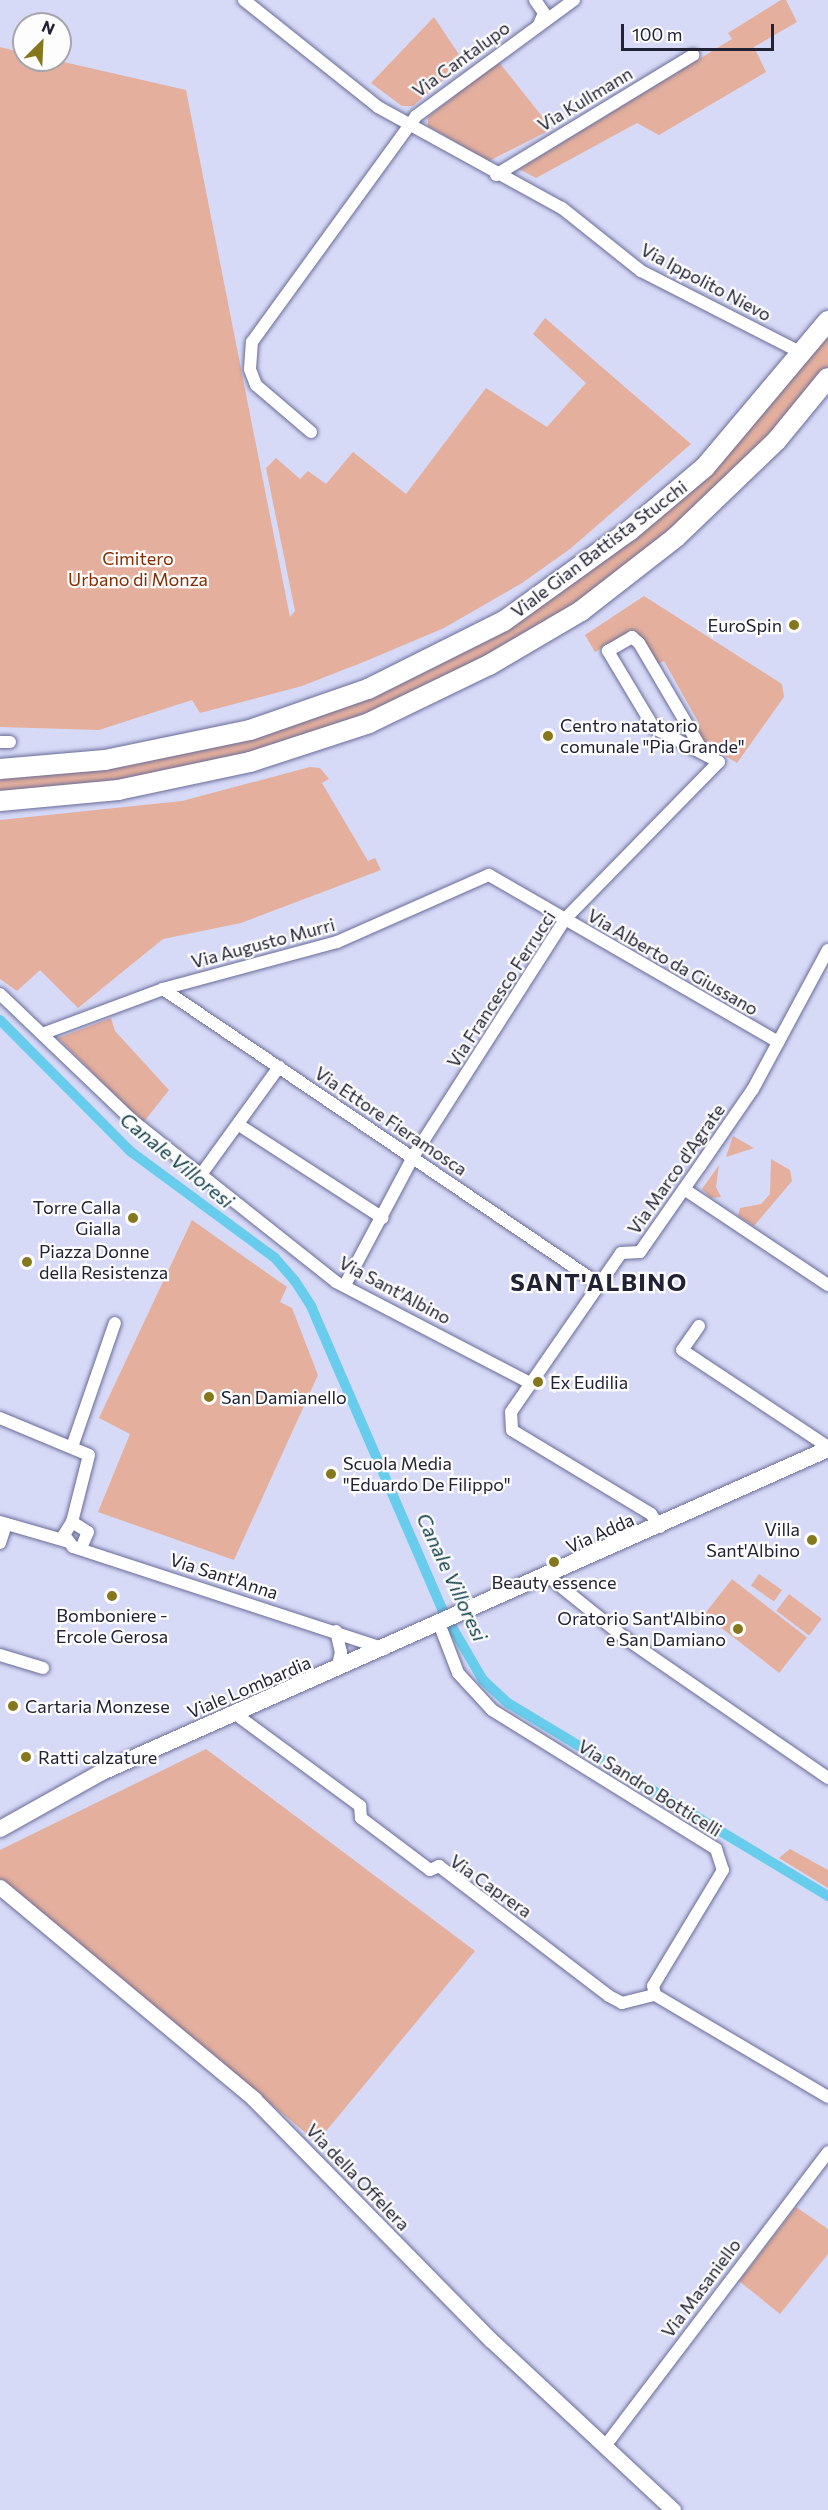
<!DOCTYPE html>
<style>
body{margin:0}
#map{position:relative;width:828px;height:2510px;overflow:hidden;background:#d7daf7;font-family:Commissioner,sans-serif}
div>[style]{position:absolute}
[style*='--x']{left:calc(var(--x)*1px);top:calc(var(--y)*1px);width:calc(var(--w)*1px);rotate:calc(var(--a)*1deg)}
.green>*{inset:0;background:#e4af9d;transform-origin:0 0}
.canal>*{height:10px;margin:-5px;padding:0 5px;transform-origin:5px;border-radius:5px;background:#68cdec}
.roads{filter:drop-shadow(0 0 2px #696c98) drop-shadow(0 0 2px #696c98)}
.minor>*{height:12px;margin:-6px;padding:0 6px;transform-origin:6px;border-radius:6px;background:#fff}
.tertiary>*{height:15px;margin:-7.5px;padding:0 7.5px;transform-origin:7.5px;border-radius:7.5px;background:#fff}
.secondary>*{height:16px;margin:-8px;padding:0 8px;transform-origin:8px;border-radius:8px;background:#fff}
.primary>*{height:20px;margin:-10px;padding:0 10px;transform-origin:10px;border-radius:10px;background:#fff}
.dots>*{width:16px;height:16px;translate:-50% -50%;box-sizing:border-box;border:3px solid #fdfdfd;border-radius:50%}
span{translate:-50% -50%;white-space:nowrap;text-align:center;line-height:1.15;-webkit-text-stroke:4.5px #fdfdfd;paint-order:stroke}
.street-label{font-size:18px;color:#212234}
.park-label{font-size:18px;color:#872b00}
.poi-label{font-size:18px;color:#212234}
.right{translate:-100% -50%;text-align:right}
.left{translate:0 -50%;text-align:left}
.water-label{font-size:20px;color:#103e4b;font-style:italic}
.district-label{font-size:24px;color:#212234;font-weight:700;letter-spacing:1.5px}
.north{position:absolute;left:12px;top:12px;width:60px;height:60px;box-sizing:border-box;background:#fdfdfd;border:2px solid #a5a5ad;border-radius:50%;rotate:24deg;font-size:16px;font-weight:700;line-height:24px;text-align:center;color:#212234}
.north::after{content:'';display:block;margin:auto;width:21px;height:27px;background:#85781c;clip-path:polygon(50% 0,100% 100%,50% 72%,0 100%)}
.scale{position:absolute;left:621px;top:24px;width:153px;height:27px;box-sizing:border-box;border:3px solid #212234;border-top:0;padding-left:8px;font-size:18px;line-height:21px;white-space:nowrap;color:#212234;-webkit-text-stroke:4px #fdfdfd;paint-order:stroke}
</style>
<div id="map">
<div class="green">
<i style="clip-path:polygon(781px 0,786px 0,797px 22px,754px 47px,766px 72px,659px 135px,637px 123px,536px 178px,519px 169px,732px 39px,728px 33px)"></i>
<i style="clip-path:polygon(434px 17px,464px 62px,413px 106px,402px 106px,371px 83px)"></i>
<i style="clip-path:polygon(0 47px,24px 53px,24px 60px,55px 60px,186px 90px,290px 617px,295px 611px,266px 468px,276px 458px,300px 479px,308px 471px,326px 484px,353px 452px,406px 494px,486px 388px,547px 427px,586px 383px,533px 334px,545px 318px,691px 444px,570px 549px,522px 583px,444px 628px,366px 661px,302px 686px,200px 713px,192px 700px,99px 730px,0 727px)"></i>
<i style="clip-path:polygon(498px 61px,552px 129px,489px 161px,428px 126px,428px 117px)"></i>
<i style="clip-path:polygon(828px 334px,828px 370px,794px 412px,688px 520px,546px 626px,370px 715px,224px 763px,108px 786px,0 794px,0 775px,105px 766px,415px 673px,729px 452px)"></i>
<i style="clip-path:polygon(644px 596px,782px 684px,784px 697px,737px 763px,704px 743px,694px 730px,700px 725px,664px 661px,656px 665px,641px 638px,630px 632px,595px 652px,585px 635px)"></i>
<i style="clip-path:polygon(310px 767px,320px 768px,329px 779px,322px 783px,368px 861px,375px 858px,381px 870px,241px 923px,163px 939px,78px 1008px,40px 970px,17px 991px,0 979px,0 820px,182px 801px)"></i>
<i style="clip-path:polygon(111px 1018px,115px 1031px,169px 1090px,143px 1123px,58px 1038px)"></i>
<i style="clip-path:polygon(733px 1136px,754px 1148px,726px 1157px)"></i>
<i style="clip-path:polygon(771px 1159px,790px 1170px,792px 1181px,754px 1226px,738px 1216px,740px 1208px,761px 1204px,770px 1194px)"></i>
<i style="clip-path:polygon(719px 1165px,716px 1187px,721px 1197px,711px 1198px,702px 1189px)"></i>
<i style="clip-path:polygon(192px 1220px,287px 1287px,280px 1302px,292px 1308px,318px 1375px,234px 1560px,98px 1512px,130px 1434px,99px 1418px)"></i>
<i style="left:759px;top:1574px;width:28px;height:14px;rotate:35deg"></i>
<i style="left:732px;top:1579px;width:95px;height:45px;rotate:38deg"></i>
<i style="left:789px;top:1594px;width:41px;height:21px;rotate:37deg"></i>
<i style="clip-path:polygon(206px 1749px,475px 1951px,317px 2142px,0 1883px,0 1850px)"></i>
<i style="clip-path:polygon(790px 1849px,828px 1870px,828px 1888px,779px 1858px)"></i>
<i style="clip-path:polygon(796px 2207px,828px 2229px,828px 2254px,780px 2314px,739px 2281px)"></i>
</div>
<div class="canal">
<i style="--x:0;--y:1020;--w:185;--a:45.2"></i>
<i style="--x:130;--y:1151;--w:180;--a:36.4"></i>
<i style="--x:275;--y:1258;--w:30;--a:49"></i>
<i style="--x:295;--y:1281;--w:30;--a:57"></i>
<i style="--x:311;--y:1306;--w:337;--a:66.6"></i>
<i style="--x:445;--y:1615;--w:75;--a:59.7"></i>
<i style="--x:483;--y:1680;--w:34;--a:43"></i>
<i style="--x:508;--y:1703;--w:374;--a:31.1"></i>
</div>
<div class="roads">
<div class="minor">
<i style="--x:244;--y:0;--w:171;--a:38.6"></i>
<i style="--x:378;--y:107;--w:210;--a:28.8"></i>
<i style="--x:562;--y:208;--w:101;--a:38.6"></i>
<i style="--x:641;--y:271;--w:183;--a:27"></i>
<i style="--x:535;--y:0;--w:16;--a:55"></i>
<i style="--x:544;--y:13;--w:13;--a:113"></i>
<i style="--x:496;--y:175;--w:231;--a:-31.3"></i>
<i style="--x:311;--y:432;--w:72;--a:-139.5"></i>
<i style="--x:256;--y:385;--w:17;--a:-111"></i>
<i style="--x:250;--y:369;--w:27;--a:-86"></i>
<i style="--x:252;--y:342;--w:279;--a:-54"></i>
<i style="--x:416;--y:116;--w:196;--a:-36.3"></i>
<i style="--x:0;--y:742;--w:10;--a:0"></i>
<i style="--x:163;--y:989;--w:526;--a:34.08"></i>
<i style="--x:0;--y:994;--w:184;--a:43.7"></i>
<i style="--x:133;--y:1121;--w:259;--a:38.4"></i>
<i style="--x:336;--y:1282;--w:216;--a:27.5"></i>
<i style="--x:42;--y:1034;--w:129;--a:-20.4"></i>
<i style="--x:163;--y:989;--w:180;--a:-15.1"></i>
<i style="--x:337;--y:942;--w:166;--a:-23.8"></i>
<i style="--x:489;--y:875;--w:334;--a:30"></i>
<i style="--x:239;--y:1125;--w:171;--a:32.9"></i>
<i style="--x:200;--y:1176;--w:135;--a:-54.1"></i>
<i style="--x:684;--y:1189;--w:173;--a:33.7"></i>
<i style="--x:345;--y:1285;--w:145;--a:-62"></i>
<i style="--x:413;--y:1157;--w:282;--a:-57.4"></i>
<i style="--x:565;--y:919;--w:220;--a:-45.6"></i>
<i style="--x:719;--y:762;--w:73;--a:-152.4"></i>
<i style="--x:654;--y:728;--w:90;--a:-120.9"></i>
<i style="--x:608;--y:651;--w:28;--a:-30"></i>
<i style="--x:632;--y:637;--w:9;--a:41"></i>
<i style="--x:639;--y:643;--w:124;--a:59.5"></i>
<i style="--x:699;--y:1326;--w:29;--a:125"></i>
<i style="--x:682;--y:1350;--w:175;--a:33.6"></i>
<i style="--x:0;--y:1418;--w:96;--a:22.6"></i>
<i style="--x:89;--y:1455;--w:69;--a:104.2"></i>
<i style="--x:73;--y:1444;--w:128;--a:-70.9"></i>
<i style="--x:0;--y:1522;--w:69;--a:16.1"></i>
<i style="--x:660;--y:1527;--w:16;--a:-125"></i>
<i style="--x:651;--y:1514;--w:162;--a:-148.9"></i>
<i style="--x:512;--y:1430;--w:18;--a:-93"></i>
<i style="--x:511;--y:1412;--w:193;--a:-55.3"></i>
<i style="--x:621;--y:1253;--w:19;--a:-3"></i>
<i style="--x:640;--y:1252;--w:105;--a:-55.1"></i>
<i style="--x:700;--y:1166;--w:93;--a:-55.5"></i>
<i style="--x:753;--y:1089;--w:158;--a:-61.7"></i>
<i style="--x:0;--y:1543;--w:20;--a:-72"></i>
<i style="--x:82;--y:1546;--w:15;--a:-67"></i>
<i style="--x:88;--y:1532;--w:19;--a:-148"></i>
<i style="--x:72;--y:1522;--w:15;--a:122"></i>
<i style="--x:64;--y:1535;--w:15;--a:53"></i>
<i style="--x:73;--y:1547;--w:328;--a:18.1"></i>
<i style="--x:549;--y:1577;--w:97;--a:38.8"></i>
<i style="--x:625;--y:1638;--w:247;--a:34.6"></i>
<i style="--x:440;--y:1626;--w:50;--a:69"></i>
<i style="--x:458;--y:1673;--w:50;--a:47.4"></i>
<i style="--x:492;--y:1710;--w:264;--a:31.8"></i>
<i style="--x:716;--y:1849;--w:22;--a:72"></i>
<i style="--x:723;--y:1870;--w:135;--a:121.1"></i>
<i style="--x:653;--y:1986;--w:9;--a:77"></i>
<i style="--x:655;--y:1995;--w:201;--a:30.5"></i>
<i style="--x:336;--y:1631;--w:22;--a:77"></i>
<i style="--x:341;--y:1652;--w:18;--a:103"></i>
<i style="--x:0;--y:1655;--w:45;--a:16.8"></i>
<i style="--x:234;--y:1713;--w:157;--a:36.4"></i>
<i style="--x:360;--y:1806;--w:12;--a:85"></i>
<i style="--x:361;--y:1818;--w:86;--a:37"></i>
<i style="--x:430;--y:1870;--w:10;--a:-24"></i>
<i style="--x:439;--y:1866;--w:214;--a:37.4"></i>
<i style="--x:609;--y:1996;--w:15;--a:28"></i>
<i style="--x:622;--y:2003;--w:34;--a:-14"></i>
<i style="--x:605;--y:2446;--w:369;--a:-52.8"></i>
</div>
<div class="tertiary">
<i style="--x:0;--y:1887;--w:331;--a:39.8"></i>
<i style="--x:254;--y:2099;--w:338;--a:45.5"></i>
<i style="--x:491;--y:2340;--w:249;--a:43"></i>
</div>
<div class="secondary">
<i style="--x:0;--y:1829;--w:117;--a:-29.2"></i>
<i style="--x:102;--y:1772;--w:795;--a:-23.98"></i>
</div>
<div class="primary">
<i style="--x:0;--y:769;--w:105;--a:-4.9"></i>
<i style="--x:105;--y:760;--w:148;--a:-11.7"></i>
<i style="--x:250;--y:730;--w:125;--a:-19.2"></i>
<i style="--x:368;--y:689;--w:152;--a:-26.6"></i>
<i style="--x:504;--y:621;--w:154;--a:-35.8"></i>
<i style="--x:629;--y:531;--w:99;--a:-40.1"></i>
<i style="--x:705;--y:467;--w:191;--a:-49.9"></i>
<i style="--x:0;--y:801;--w:119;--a:-5.3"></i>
<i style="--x:118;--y:790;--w:135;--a:-12"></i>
<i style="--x:250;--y:762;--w:125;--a:-18.1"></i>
<i style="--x:369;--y:723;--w:133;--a:-25.8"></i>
<i style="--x:489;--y:665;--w:107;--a:-30.4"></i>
<i style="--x:581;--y:611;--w:120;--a:-37.9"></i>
<i style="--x:676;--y:537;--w:140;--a:-43.8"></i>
<i style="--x:777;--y:440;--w:80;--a:-50.6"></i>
</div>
</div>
<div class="dots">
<i style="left:794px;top:625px;background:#85781c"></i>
<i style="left:548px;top:736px;background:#85781c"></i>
<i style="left:133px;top:1218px;background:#85781c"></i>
<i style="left:27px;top:1262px;background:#85781c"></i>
<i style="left:538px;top:1382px;background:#85781c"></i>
<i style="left:209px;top:1397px;background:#85781c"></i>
<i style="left:331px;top:1474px;background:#85781c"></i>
<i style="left:812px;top:1540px;background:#85781c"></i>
<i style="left:554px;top:1562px;background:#85781c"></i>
<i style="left:112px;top:1596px;background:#85781c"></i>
<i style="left:738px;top:1629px;background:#85781c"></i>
<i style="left:13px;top:1706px;background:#85781c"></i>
<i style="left:26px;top:1757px;background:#85781c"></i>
</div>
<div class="street-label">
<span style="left:461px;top:59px;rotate:-36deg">Via Cantalupo</span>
<span style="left:585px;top:99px;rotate:-31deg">Via Kullmann</span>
<span style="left:706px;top:282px;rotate:28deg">Via Ippolito Nievo</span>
<span style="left:599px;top:549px;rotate:-37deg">Viale Gian Battista Stucchi</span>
<span style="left:263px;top:943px;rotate:-15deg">Via Augusto Murri</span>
<span style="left:673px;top:962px;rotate:30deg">Via Alberto da Giussano</span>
<span style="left:501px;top:989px;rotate:-57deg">Via Francesco Ferrucci</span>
<span style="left:391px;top:1121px;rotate:34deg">Via Ettore Fieramosca</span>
<span style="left:676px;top:1169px;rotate:-55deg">Via Marco d'Agrate</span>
<span style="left:395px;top:1290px;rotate:28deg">Via Sant'Albino</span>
<span style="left:600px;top:1533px;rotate:-24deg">Via Adda</span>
<span style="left:224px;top:1576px;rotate:18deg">Via Sant'Anna</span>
<span style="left:249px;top:1687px;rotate:-23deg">Viale Lombardia</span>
<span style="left:650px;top:1788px;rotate:32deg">Via Sandro Botticelli</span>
<span style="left:491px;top:1886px;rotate:35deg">Via Caprera</span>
<span style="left:358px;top:2177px;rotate:46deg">Via della Offelera</span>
<span style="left:701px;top:2288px;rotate:-53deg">Via Masaniello</span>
</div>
<div class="park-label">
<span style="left:138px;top:569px">Cimitero<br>Urbano di Monza</span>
</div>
<div class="poi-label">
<span class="right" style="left:782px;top:625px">EuroSpin</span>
<span class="left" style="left:560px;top:736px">Centro natatorio<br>comunale "Pia Grande"</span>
<span class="right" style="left:121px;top:1218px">Torre Calla<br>Gialla</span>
<span class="left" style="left:39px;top:1262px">Piazza Donne<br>della Resistenza</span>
<span class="left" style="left:550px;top:1382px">Ex Eudilia</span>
<span class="left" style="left:221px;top:1397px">San Damianello</span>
<span class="left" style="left:343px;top:1474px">Scuola Media<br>"Eduardo De Filippo"</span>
<span class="right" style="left:800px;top:1540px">Villa<br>Sant'Albino</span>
<span style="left:554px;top:1582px">Beauty essence</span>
<span style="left:112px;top:1626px">Bomboniere -<br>Ercole Gerosa</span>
<span class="right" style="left:726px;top:1629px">Oratorio Sant'Albino<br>e San Damiano</span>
<span class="left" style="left:25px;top:1706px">Cartaria Monzese</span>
<span class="left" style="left:38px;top:1757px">Ratti calzature</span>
</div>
<div class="water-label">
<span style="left:177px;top:1160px;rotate:39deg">Canale Villoresi</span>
<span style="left:452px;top:1577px;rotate:65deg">Canale Villoresi</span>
</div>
<div class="district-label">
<span style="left:599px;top:1282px">SANT'ALBINO</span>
</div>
<div class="north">N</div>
<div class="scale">100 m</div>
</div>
